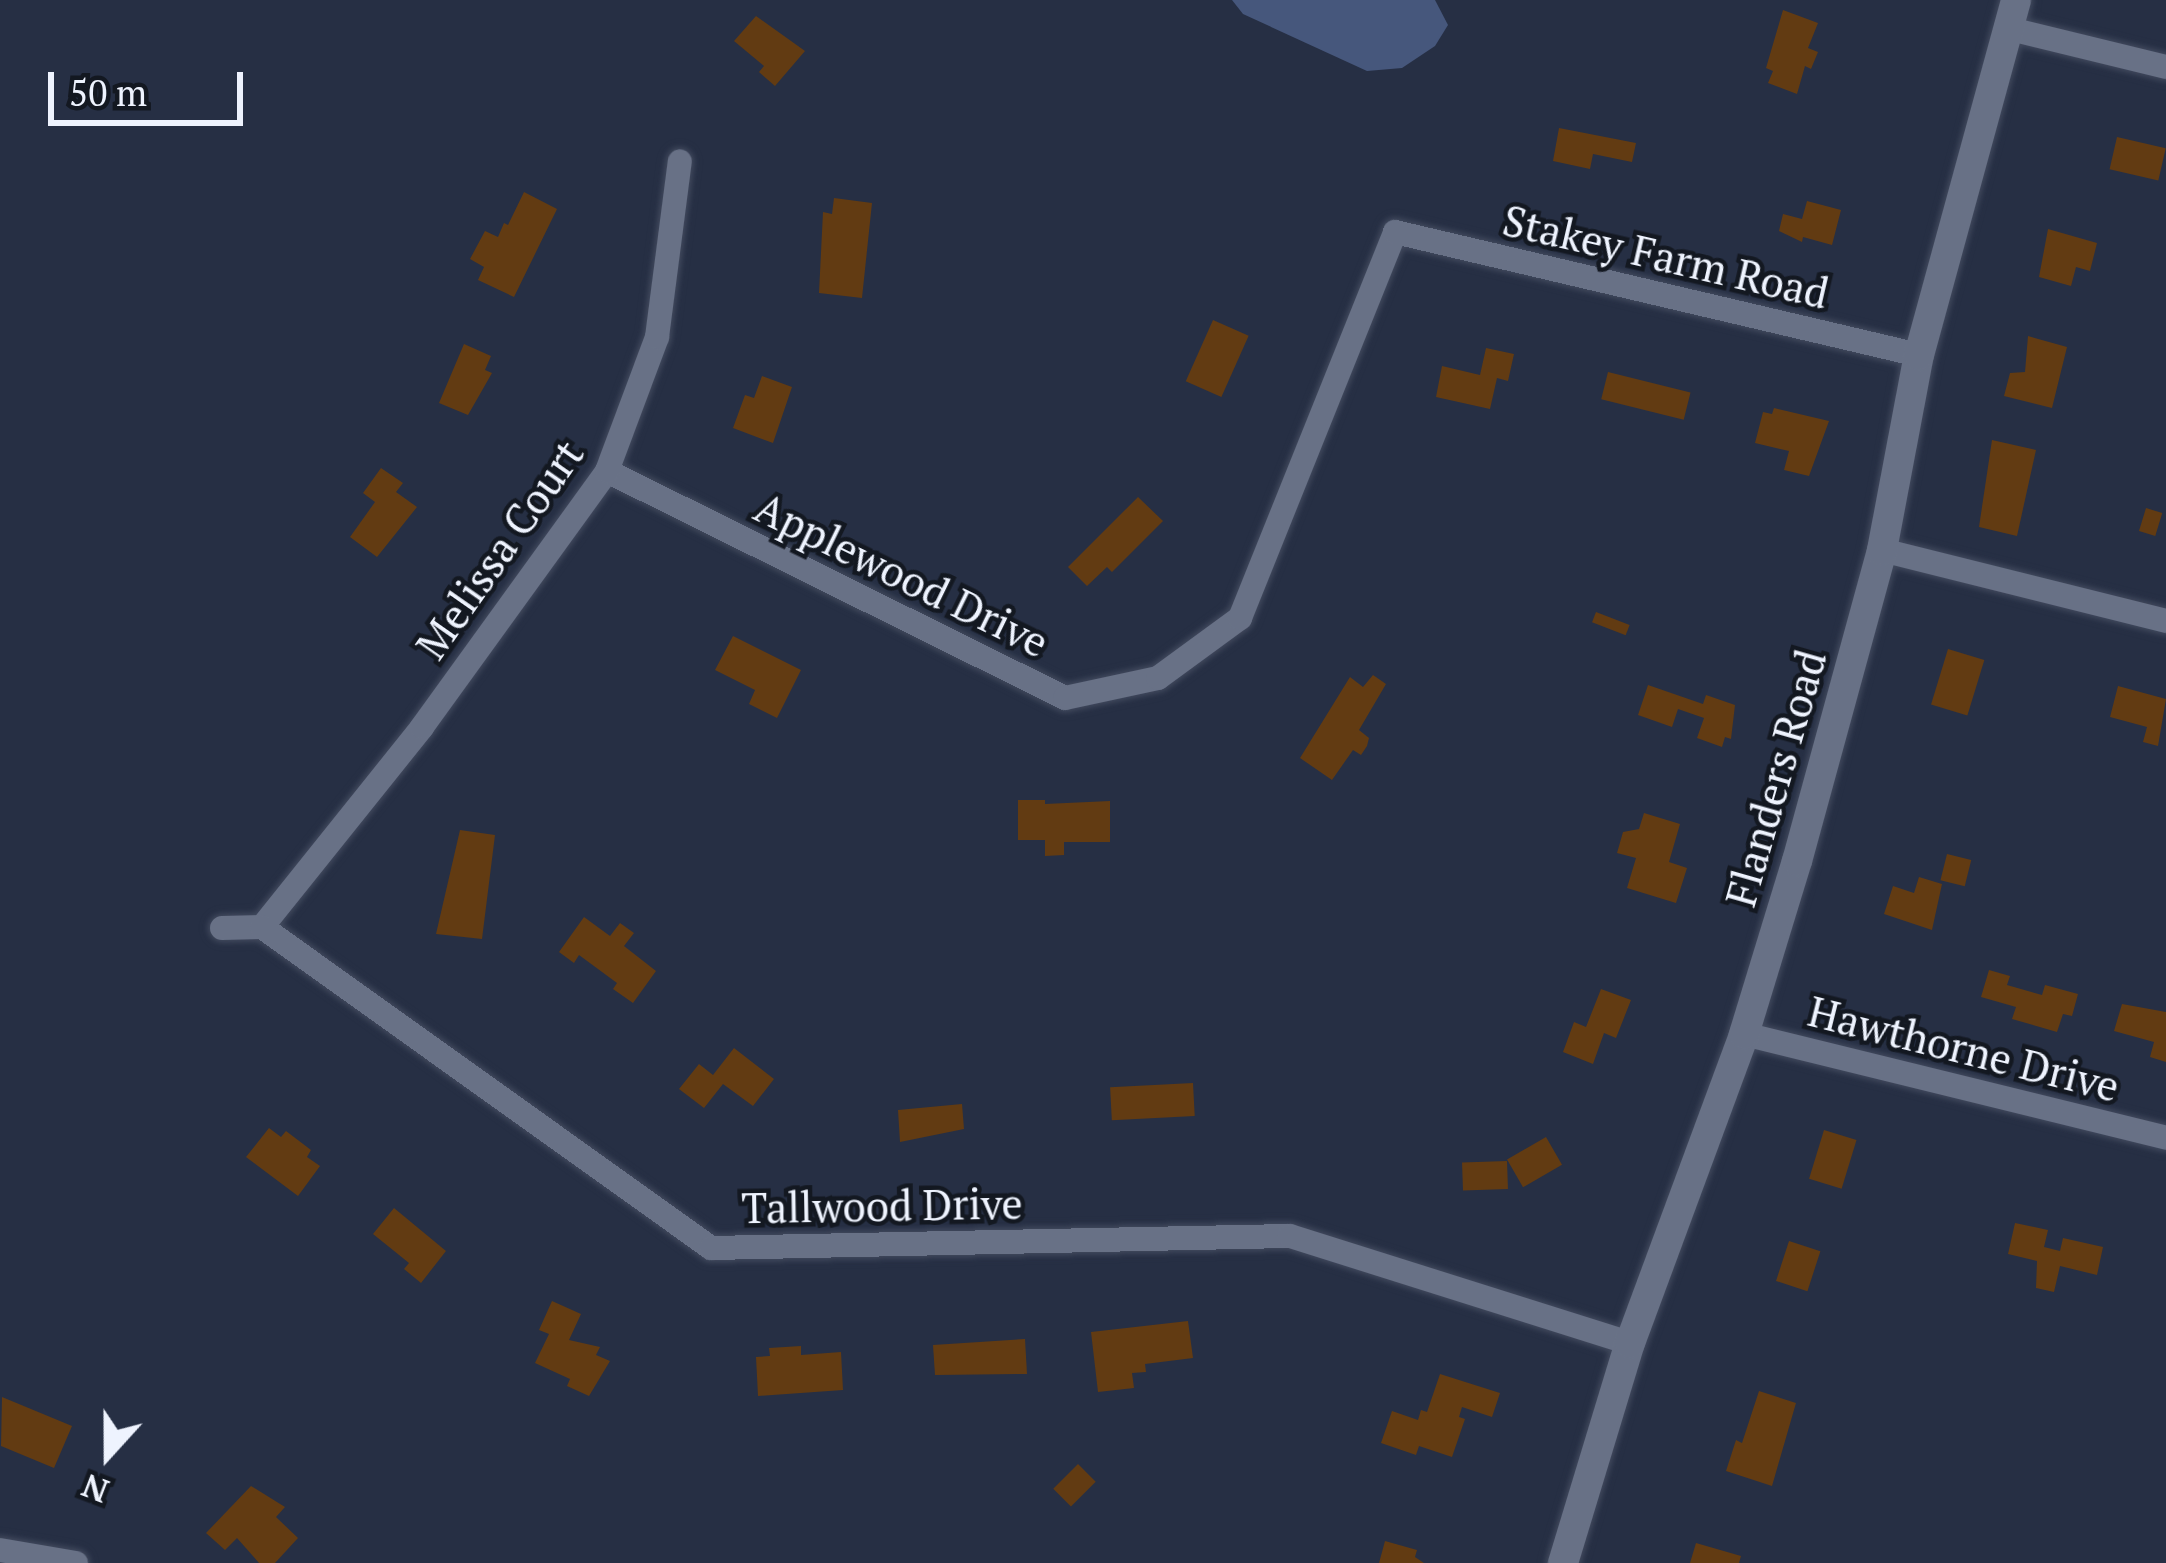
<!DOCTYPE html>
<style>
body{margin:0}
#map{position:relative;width:2166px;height:1563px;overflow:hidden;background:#262f44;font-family:"PT Serif",serif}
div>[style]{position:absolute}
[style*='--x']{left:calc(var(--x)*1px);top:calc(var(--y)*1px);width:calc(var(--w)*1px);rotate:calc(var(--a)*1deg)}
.green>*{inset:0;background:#46577c}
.building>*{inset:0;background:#623b12;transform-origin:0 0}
.roads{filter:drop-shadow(0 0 3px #424a5e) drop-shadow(0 0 3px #424a5e)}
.minor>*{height:24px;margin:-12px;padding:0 12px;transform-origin:12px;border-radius:12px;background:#687186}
.tertiary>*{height:30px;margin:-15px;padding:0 15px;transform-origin:15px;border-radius:15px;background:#687186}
span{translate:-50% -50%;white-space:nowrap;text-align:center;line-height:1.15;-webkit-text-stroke:9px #131821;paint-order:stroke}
.street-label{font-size:42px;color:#eef3fe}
.north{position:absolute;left:48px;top:1395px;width:120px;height:120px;-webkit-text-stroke:9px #131821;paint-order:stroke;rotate:201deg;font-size:33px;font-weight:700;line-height:48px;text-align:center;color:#eef3fe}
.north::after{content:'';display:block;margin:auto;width:42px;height:54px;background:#eef3fe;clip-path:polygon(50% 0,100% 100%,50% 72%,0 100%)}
.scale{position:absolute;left:48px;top:72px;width:195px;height:54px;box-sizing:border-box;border:6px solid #eef3fe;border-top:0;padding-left:15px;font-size:36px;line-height:42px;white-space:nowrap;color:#eef3fe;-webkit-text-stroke:9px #131821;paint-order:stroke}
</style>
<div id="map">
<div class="green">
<i style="clip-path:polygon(1232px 0,1435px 0,1448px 25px,1435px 46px,1402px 68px,1367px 71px,1243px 14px)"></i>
</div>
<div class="building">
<i style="clip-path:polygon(1783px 10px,1818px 23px,1808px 48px,1818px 52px,1811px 69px,1805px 66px,1797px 94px,1768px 83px,1773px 71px,1766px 68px)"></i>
<i style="clip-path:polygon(756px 16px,805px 51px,775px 86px,759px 72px,764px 66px,734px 41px)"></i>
<i style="clip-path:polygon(1559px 128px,1636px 143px,1632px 162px,1593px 154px,1590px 169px,1553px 161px)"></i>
<i style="left:2117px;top:137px;width:50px;height:33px;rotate:13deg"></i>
<i style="clip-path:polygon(524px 192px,557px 209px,514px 297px,478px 280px,484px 267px,470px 259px,485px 231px,498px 237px,504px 223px,508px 225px)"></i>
<i style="clip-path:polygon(834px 198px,872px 203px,862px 298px,819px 293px,823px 212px,832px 214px)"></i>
<i style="clip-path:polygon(1807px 201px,1841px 210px,1832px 245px,1803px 237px,1802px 242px,1779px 231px,1783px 214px,1802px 219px)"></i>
<i style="clip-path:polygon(2048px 229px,2097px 243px,2090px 271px,2076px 267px,2071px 286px,2039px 277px)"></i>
<i style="left:1213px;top:320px;width:39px;height:67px;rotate:24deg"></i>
<i style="clip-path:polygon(2028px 336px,2067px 347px,2052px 408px,2004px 396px,2010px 373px,2025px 372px)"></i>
<i style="clip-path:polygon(464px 344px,491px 356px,485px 370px,492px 373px,468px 415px,439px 403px)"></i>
<i style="clip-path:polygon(1486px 348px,1514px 354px,1508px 381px,1497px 378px,1490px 409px,1436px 397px,1442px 366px,1480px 375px)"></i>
<i style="left:1608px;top:372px;width:85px;height:28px;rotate:14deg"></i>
<i style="clip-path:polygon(762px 376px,792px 387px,773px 443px,733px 428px,745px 395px,754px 398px)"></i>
<i style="clip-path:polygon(1774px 408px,1829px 421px,1809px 476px,1784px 470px,1789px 451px,1755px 443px,1763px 412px,1772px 414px)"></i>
<i style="clip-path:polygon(1992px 440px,2036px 450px,2017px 536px,1979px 527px)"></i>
<i style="clip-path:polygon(381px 468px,403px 483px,396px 492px,417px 507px,377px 557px,350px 537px,375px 502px,363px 493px)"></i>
<i style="clip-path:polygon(1138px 497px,1163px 521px,1112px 572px,1107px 567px,1087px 586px,1068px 567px)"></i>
<i style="left:2146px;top:508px;width:17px;height:24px;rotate:17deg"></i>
<i style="left:1596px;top:612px;width:36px;height:11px;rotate:21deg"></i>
<i style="clip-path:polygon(733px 636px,801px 670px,777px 718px,749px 704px,755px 690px,715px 670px)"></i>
<i style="left:1948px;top:649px;width:38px;height:58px;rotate:17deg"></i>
<i style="clip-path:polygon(1373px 675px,1386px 684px,1359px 730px,1369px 738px,1367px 746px,1361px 755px,1353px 750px,1332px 780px,1300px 758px,1350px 677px,1363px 687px)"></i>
<i style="clip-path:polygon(1648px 685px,1703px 704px,1706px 695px,1735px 705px,1731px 739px,1725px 737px,1722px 747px,1697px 738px,1704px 718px,1678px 709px,1672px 727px,1638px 715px)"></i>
<i style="clip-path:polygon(2118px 686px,2166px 699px,2158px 746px,2143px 742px,2147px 727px,2110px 717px)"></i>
<i style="clip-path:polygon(1018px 800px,1045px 800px,1045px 804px,1110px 801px,1110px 842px,1064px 842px,1064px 855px,1045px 856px,1045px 840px,1018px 840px)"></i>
<i style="clip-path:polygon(1644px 813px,1680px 824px,1669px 862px,1687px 868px,1676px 903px,1627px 888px,1636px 858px,1617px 853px,1623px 832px,1639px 829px)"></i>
<i style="clip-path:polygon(460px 830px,495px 835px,482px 939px,436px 934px)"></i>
<i style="left:1947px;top:854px;width:25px;height:27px;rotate:14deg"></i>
<i style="clip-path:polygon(1919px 877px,1942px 884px,1932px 930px,1884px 914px,1893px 886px,1914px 893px)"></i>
<i style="clip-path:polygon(584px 917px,610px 936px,620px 923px,634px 933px,624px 946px,656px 971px,633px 1003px,613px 989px,617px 983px,579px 955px,574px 963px,559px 952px)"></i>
<i style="clip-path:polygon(1989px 970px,2010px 976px,2007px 985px,2042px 995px,2045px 985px,2078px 994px,2072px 1016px,2063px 1014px,2057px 1032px,2012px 1019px,2016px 1007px,1981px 997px)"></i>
<i style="clip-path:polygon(1601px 989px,1631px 1000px,1616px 1038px,1604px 1033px,1593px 1064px,1563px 1052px,1574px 1022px,1586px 1027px)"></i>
<i style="clip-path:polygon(2122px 1004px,2166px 1012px,2166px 1062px,2150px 1057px,2154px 1042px,2114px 1031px)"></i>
<i style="clip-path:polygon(734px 1048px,774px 1079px,753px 1106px,723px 1084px,704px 1108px,679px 1089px,699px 1064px,713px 1075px)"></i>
<i style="left:1193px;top:1083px;width:33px;height:83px;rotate:87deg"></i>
<i style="clip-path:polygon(962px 1104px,964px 1129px,900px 1142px,898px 1110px)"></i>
<i style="clip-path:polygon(269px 1128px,281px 1137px,286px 1131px,311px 1150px,307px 1157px,320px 1166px,298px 1196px,246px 1157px)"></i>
<i style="left:1824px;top:1130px;width:34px;height:51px;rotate:17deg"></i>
<i style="left:1546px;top:1137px;width:32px;height:45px;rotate:60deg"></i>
<i style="left:1507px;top:1161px;width:28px;height:45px;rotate:88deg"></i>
<i style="clip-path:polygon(394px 1208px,446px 1251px,421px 1283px,404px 1269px,409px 1263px,373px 1234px)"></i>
<i style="clip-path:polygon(2015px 1223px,2048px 1230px,2044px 1247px,2060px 1251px,2063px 1238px,2103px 1247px,2097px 1275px,2060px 1266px,2054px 1292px,2036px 1288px,2037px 1261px,2008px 1254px)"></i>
<i style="left:1789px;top:1241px;width:33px;height:42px;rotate:18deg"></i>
<i style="clip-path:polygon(552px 1301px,581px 1314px,569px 1340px,600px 1347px,596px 1355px,610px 1361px,589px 1396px,567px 1386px,570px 1379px,535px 1363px,549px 1334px,539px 1330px)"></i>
<i style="clip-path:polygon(1188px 1321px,1193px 1358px,1145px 1364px,1146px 1372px,1132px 1373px,1134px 1388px,1098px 1392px,1091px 1332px)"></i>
<i style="clip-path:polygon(1025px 1339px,1027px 1374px,935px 1375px,933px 1345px)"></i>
<i style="clip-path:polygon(801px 1346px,801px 1355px,841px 1352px,843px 1390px,758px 1396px,756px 1357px,770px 1356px,769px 1348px)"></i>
<i style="clip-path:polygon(1440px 1374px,1500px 1393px,1492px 1417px,1462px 1407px,1459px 1417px,1465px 1419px,1452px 1457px,1419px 1446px,1416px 1455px,1381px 1443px,1392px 1411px,1418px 1420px,1421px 1410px,1427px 1412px)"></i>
<i style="clip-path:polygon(1759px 1391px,1796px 1403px,1772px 1486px,1726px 1471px,1736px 1440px,1742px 1443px)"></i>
<i style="clip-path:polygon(2px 1397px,72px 1426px,54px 1468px,1px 1446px)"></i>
<i style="left:1078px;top:1464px;width:25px;height:35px;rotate:45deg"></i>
<i style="clip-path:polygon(251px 1486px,285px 1507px,276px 1517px,298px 1538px,275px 1563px,259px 1563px,237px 1538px,225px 1550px,206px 1533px)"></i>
<i style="clip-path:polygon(1385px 1541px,1417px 1550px,1415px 1557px,1424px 1563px,1379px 1563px)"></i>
<i style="clip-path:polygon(1696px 1543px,1741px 1556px,1739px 1563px,1690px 1563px)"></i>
</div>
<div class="roads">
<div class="minor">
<i style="--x:2006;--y:28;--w:165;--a:13.7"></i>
<i style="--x:607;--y:471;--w:511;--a:26.36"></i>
<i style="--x:1065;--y:698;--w:95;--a:-12.1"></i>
<i style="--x:1158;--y:678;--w:102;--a:-36.2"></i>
<i style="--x:1240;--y:618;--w:416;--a:-68.1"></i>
<i style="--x:1395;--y:232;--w:538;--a:13.21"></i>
<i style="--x:1882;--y:550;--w:293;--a:14"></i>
<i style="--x:262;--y:927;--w:256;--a:-51.3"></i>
<i style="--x:422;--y:727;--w:316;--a:-54.1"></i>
<i style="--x:607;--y:471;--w:143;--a:-69.5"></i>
<i style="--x:657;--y:337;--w:177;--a:-82.6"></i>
<i style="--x:222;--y:928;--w:40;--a:-1.4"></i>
<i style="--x:262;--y:927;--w:552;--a:35.56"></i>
<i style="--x:711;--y:1248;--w:579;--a:-1.19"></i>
<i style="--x:1290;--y:1236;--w:356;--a:17.5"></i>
<i style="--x:1744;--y:1034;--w:435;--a:13.8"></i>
<i style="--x:0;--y:1550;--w:77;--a:9.7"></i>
</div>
<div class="tertiary">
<i style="--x:1563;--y:1563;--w:230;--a:-73.1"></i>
<i style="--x:1630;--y:1343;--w:329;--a:-69.7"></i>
<i style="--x:1744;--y:1034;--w:181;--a:-73"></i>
<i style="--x:1797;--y:861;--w:322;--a:-74.7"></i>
<i style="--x:1882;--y:550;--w:198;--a:-79.3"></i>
<i style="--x:1919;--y:355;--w:368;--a:-74.7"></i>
</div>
</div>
<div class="street-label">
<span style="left:1666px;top:256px;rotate:13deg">Stakey Farm Road</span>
<span style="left:499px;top:549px;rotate:-55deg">Melissa Court</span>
<span style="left:902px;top:574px;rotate:26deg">Applewood Drive</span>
<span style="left:1775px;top:778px;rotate:-74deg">Flanders Road</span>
<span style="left:1964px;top:1048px;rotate:14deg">Hawthorne Drive</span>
<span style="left:882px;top:1205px;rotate:-1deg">Tallwood Drive</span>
</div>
<div class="north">N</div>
<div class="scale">50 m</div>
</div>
